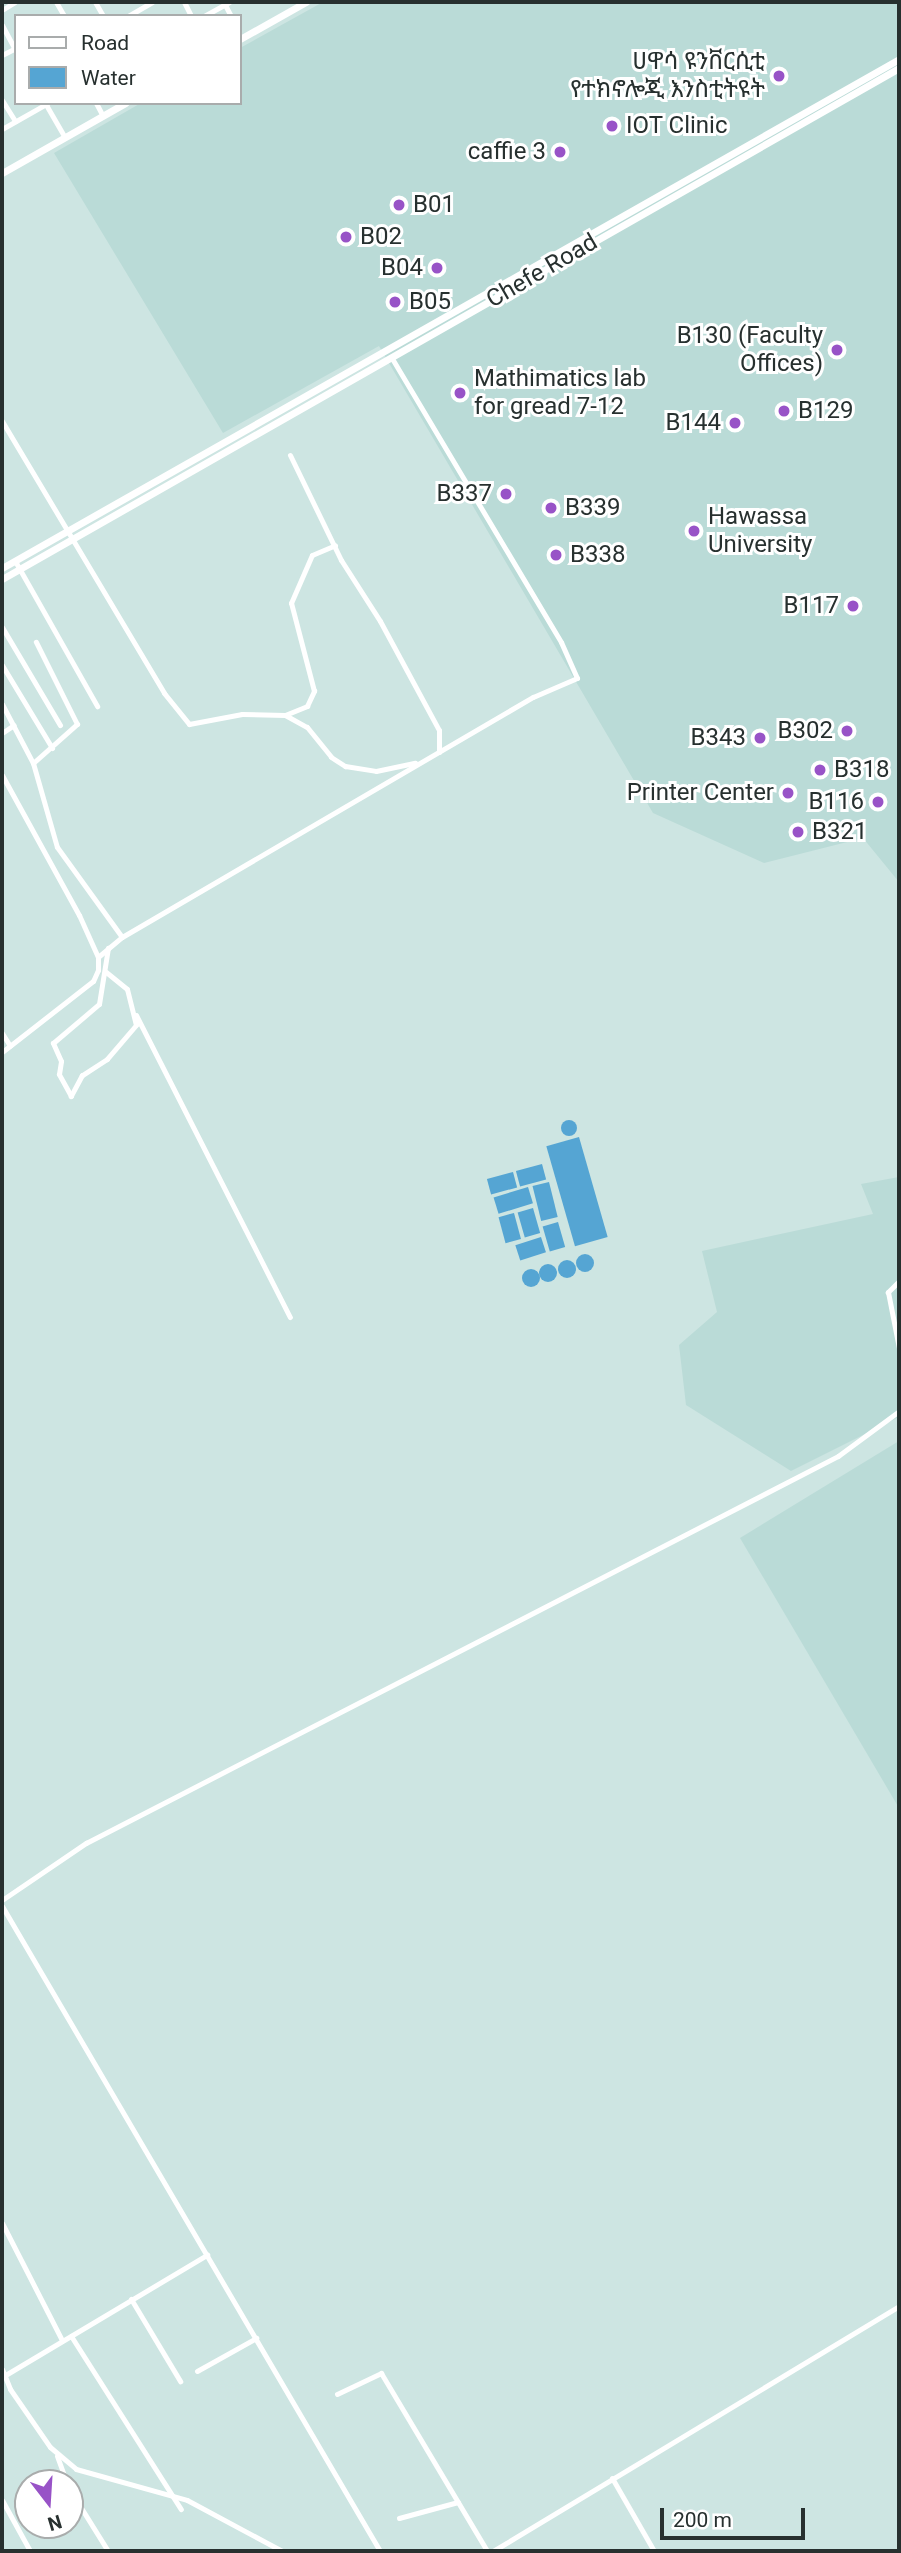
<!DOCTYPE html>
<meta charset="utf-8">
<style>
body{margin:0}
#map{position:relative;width:901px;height:2553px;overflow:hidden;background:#cde5e2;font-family:Roboto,"Noto Sans Ethiopic",sans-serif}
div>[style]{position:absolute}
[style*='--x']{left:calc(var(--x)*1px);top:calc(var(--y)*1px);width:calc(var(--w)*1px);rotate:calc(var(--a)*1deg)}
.built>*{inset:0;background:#badbd7}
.water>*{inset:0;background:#55a5d3;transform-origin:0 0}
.round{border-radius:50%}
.minor>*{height:5px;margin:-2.5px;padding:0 2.5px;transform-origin:2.5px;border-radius:2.5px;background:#fff}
.tertiary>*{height:7px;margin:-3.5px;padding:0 3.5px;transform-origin:3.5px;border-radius:3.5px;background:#fff}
.dots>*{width:19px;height:19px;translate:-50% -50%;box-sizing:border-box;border:4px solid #fff;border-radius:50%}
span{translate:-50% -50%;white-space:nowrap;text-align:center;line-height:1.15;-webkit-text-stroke:6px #fff;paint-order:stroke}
.poi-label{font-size:24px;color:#27302f}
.right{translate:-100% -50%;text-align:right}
.left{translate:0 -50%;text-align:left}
.street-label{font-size:24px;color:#27302f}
.frame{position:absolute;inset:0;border:4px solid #27302f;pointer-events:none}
.legend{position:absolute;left:14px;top:14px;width:228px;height:91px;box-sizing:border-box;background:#fff;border:2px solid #a9acac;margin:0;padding:9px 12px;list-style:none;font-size:21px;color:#27302f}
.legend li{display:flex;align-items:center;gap:14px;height:35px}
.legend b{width:35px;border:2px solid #a9acac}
.north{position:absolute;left:14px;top:2469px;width:70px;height:70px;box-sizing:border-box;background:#fff;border:2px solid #a9acac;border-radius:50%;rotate:163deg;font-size:19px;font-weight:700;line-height:28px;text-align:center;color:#27302f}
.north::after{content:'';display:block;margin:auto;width:24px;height:32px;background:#9853c7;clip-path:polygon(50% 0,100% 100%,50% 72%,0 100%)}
.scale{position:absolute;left:660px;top:2508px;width:145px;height:32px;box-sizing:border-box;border:4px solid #27302f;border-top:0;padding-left:9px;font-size:21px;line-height:24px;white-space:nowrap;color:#27302f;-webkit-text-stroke:5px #fff;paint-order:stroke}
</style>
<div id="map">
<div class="built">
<i style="clip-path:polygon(323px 2px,899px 2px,899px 882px,863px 838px,764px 863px,653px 813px,379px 346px,223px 433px,54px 153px,141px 103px,240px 103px,240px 48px)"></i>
<i style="clip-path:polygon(899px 1177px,899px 1417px,791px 1471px,686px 1405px,679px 1345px,717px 1312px,702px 1251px,873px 1214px,861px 1184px)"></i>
<i style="clip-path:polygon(899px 1441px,899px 1808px,740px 1538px)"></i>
</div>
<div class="water">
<i class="round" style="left:561px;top:1120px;width:16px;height:16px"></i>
<i style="left:579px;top:1137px;width:104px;height:34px;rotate:74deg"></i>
<i style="left:542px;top:1164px;width:16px;height:27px;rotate:75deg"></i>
<i style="left:513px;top:1172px;width:16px;height:27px;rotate:75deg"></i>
<i style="left:549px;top:1182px;width:36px;height:17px;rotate:76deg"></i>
<i style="left:528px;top:1187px;width:17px;height:36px;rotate:73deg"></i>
<i style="left:533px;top:1208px;width:26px;height:16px;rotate:74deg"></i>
<i style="left:514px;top:1213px;width:27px;height:16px;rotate:75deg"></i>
<i style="left:558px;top:1222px;width:26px;height:16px;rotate:74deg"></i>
<i style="left:541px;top:1237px;width:16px;height:27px;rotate:72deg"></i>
<i class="round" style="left:576px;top:1254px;width:18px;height:18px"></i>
<i class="round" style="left:558px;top:1260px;width:18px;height:18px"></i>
<i class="round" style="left:539px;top:1264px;width:18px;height:18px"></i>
<i class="round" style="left:522px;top:1269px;width:18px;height:18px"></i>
</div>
<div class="minor">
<i style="--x:56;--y:2;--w:16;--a:60"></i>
<i style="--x:95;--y:2;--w:16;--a:60"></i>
<i style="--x:184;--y:2;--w:16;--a:63"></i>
<i style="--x:224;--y:3;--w:15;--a:62"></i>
<i style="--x:2;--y:10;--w:15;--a:-32"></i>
<i style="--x:128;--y:16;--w:28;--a:-30"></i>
<i style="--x:204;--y:16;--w:29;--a:-29"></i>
<i style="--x:2;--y:25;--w:30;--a:62"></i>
<i style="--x:2;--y:55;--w:16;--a:-27"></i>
<i style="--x:2;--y:100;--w:25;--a:58"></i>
<i style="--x:45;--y:103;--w:39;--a:60"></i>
<i style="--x:96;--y:103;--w:15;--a:62"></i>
<i style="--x:2;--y:129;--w:53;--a:-29.5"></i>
<i style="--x:2;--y:421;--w:317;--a:59.2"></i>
<i style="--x:164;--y:693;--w:40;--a:51"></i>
<i style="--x:189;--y:724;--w:54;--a:-10.7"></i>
<i style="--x:242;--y:714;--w:43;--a:1.3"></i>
<i style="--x:285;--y:715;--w:25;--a:29"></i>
<i style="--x:307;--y:727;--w:38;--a:51"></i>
<i style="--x:331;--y:757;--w:17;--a:33"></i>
<i style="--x:345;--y:766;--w:31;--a:9"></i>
<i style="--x:376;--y:771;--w:40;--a:-12"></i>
<i style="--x:290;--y:455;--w:117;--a:64.1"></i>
<i style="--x:341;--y:560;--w:72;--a:57.4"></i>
<i style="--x:380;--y:621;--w:124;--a:61.6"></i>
<i style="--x:439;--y:730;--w:22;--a:90"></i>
<i style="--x:15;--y:561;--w:167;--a:60.5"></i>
<i style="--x:2;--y:627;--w:114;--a:59.4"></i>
<i style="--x:2;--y:665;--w:97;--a:58.9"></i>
<i style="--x:2;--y:704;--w:67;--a:62.3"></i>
<i style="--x:33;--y:763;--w:87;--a:74.1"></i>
<i style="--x:57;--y:847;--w:111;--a:54.2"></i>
<i style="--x:285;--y:715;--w:24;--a:-22"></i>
<i style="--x:307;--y:706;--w:17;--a:-65"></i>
<i style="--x:314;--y:691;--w:91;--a:-104.6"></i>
<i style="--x:291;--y:603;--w:52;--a:-66.4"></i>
<i style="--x:312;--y:555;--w:25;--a:-23"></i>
<i style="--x:2;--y:733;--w:14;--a:-34"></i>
<i style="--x:33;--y:763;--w:59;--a:-41.6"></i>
<i style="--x:77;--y:724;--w:92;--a:-116.6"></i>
<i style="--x:2;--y:775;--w:160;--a:61.2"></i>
<i style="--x:79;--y:915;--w:46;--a:65.7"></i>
<i style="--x:98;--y:957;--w:13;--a:90"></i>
<i style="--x:98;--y:970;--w:12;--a:114"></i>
<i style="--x:93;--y:981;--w:115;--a:142"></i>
<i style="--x:98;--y:957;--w:31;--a:-40"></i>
<i style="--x:122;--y:937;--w:476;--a:-30.3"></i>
<i style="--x:533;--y:697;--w:48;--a:-23.4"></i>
<i style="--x:577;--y:678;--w:39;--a:-114"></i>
<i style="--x:561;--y:642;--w:332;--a:-120.8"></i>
<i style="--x:106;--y:972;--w:27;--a:39"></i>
<i style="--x:127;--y:989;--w:37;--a:76"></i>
<i style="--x:136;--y:1025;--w:45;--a:130.5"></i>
<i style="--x:107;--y:1059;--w:30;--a:147"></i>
<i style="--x:82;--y:1075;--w:24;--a:118"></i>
<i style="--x:71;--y:1096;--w:25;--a:-119"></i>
<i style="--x:59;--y:1074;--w:13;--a:-81"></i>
<i style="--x:61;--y:1061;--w:20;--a:-114"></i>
<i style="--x:53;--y:1043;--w:60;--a:-40.3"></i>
<i style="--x:99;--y:1004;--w:57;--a:-80.9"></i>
<i style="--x:136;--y:1015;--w:339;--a:63"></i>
<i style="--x:2;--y:1033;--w:15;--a:58"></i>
<i style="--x:899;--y:1281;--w:16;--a:135"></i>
<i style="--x:888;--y:1292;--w:57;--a:78.9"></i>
<i style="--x:2;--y:1900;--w:102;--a:-34.2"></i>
<i style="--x:86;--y:1843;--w:846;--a:-27.23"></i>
<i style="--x:838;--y:1456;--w:76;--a:-36.4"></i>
<i style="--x:2;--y:1906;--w:748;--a:59.63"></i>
<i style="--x:2;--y:2223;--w:131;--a:62.9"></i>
<i style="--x:131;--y:2299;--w:96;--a:59.1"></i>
<i style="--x:71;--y:2336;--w:205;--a:57.6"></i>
<i style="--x:2;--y:2369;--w:22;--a:68"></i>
<i style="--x:10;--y:2389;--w:70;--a:55.4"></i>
<i style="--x:50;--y:2447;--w:34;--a:40"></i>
<i style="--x:76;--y:2469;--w:115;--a:15.6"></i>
<i style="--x:187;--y:2500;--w:108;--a:28.2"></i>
<i style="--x:197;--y:2371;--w:68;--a:-29.2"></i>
<i style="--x:2;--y:2377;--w:239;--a:-30.8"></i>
<i style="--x:337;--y:2394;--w:49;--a:-25.5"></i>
<i style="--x:381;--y:2373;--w:207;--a:59.2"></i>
<i style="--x:57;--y:2456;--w:29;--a:70"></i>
<i style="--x:612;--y:2478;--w:84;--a:60.1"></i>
<i style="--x:70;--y:2490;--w:72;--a:58.1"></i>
<i style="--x:2;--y:2500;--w:58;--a:61.2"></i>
<i style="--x:399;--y:2518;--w:61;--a:-15.2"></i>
<i style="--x:493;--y:2551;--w:474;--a:-31.1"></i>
</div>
<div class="tertiary">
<i style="--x:240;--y:39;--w:76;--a:-29.3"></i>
<i style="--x:2;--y:173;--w:142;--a:-29.6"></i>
<i style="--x:2;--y:568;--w:1031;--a:-29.57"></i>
<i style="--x:2;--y:579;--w:1032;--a:-29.67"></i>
</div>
<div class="dots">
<i style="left:779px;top:76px;background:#9853c7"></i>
<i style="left:612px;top:126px;background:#9853c7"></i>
<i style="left:560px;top:152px;background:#9853c7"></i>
<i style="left:399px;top:205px;background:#9853c7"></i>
<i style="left:346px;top:237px;background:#9853c7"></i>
<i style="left:437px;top:268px;background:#9853c7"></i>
<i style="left:395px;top:302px;background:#9853c7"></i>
<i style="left:837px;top:350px;background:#9853c7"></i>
<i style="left:460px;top:393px;background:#9853c7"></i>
<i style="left:784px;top:411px;background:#9853c7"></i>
<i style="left:735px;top:423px;background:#9853c7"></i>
<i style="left:506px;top:494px;background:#9853c7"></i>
<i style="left:551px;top:508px;background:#9853c7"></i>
<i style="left:694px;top:531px;background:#9853c7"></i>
<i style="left:556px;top:555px;background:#9853c7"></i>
<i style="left:853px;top:606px;background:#9853c7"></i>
<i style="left:847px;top:731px;background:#9853c7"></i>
<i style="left:760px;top:738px;background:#9853c7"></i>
<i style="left:820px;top:770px;background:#9853c7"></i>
<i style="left:788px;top:793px;background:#9853c7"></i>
<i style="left:878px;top:802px;background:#9853c7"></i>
<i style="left:798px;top:832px;background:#9853c7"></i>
</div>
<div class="poi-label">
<span class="right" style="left:765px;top:76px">ሀዋሳ ዩንቨርሲቲ<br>የተክኖሎጂ እንስቲትዩት</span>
<span class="left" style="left:626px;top:126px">IOT Clinic</span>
<span class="right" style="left:546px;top:152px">caffie 3</span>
<span class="left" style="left:413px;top:205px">B01</span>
<span class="left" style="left:360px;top:237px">B02</span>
<span class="right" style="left:423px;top:268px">B04</span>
<span class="left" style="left:409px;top:302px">B05</span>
<span class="right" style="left:823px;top:350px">B130 (Faculty<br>Offices)</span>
<span class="left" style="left:474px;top:393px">Mathimatics lab<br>for gread 7-12</span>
<span class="left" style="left:798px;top:411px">B129</span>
<span class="right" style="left:721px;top:423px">B144</span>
<span class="right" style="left:492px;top:494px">B337</span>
<span class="left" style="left:565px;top:508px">B339</span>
<span class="left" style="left:708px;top:531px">Hawassa<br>University</span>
<span class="left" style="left:570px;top:555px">B338</span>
<span class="right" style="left:839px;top:606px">B117</span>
<span class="right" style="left:833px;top:731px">B302</span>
<span class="right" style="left:746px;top:738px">B343</span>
<span class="left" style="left:834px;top:770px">B318</span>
<span class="right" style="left:774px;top:793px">Printer Center</span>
<span class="right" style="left:864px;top:802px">B116</span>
<span class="left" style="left:812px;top:832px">B321</span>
</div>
<div class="street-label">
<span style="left:542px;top:271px;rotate:-30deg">Chefe Road</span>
</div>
<div class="frame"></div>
<ul class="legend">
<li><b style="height:9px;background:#fff"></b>Road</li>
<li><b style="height:19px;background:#55a5d3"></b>Water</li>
</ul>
<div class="north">N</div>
<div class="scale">200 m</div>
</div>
